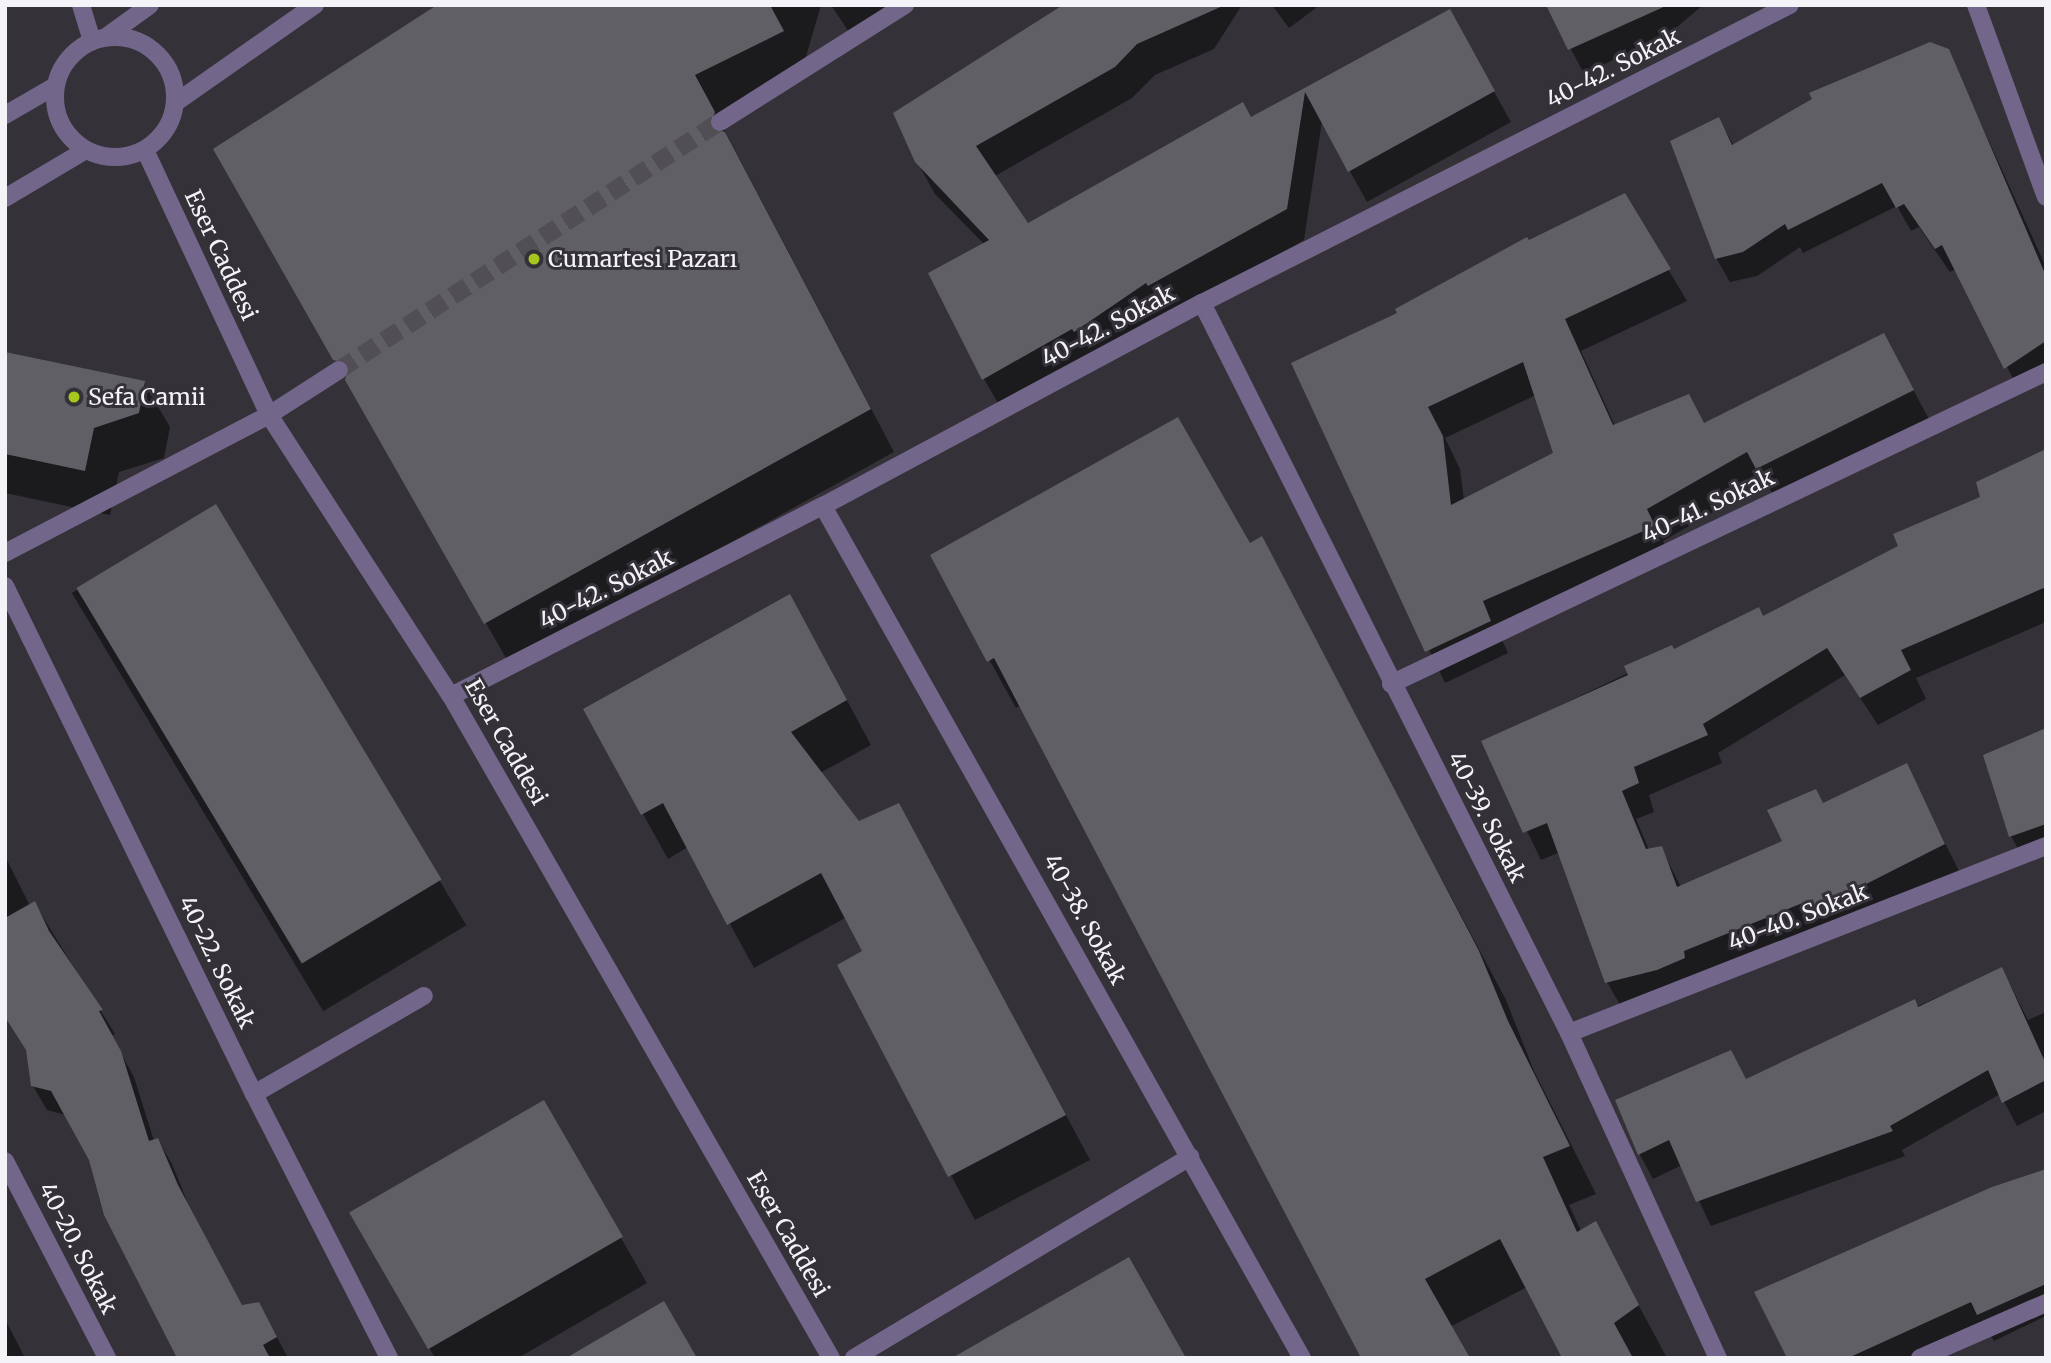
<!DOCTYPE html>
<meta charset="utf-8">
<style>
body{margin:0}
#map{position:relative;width:2051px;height:1363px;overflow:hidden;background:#343138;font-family:Merriweather,serif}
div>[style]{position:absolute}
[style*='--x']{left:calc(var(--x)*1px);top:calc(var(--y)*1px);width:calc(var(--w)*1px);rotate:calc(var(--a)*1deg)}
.shadow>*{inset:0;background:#0007;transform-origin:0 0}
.building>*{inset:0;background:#615f66;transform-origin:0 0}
.minor-tunnel>*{height:18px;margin-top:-9px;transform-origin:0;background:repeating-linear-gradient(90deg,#514e55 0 18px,transparent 0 27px)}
.service>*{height:18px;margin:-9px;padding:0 9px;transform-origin:9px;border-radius:9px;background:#72668a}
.minor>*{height:18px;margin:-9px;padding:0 9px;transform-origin:9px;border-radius:9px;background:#72668a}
.tertiary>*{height:18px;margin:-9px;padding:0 9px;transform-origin:9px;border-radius:9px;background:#72668a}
.tertiary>.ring{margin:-9px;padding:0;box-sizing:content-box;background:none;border:18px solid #72668a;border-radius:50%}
.dots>*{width:19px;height:19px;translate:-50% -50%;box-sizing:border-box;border:4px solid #343138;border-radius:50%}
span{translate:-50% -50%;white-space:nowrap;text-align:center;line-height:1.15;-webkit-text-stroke:6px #343138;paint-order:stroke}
.street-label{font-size:23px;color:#f4f3f7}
.poi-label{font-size:23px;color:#f4f3f7}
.left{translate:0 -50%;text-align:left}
.frame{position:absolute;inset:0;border:7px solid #f4f3f7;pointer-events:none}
</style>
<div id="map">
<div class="shadow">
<i style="clip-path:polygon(531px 5px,821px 5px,800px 77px,718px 118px,894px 452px,510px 665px,215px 149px)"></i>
<i style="clip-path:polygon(831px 5px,911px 5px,855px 41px)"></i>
<i style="clip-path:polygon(1068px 5px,1242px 5px,1214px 49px,1155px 75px,1132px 98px,995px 176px,1027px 225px,1251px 119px,1449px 12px,1511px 122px,1367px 202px,1322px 121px,1304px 240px,1002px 410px,984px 379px,984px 244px,935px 194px,917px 162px)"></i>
<i style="clip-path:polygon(1272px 5px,1320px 5px,1289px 28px)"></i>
<i style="clip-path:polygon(1548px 5px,1703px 5px,1670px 33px,1584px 74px)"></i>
<i style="clip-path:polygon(1948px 51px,2046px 267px,2046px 374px,2020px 392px,1956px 269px,1950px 272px,1919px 227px,1911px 231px,1897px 206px,1803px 253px,1800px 247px,1757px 276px,1730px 282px,1716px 258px,1719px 119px,1734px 146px)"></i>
<i style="clip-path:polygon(evenodd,1624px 195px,1687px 301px,1581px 351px,1615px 426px,1705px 425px,1901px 367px,1930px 421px,1776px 500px,1766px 482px,1663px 541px,1671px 557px,1499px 633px,1508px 653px,1445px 683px,1293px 364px,1399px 314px,1624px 195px,1536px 395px,1555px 454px,1464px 501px,1460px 469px,1445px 438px,1536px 395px)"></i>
<i style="clip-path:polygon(5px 354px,144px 383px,170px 427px,164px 458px,119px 472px,110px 515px,5px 493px)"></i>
<i style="clip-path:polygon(2046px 451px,2046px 622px,1916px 678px,1926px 699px,1878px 725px,1845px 675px,1718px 753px,1722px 763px,1649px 795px,1654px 812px,1636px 819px,1649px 850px,1661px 848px,1681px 887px,1784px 842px,1823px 805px,1906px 765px,1960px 873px,1623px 1010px,1607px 982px,1560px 852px,1541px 860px,1484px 742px,1674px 651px,1763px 618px,1900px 547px,1982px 498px)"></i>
<i style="left:215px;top:507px;width:488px;height:167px;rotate:59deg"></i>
<i style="clip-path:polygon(1261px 539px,1506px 1000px,1534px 1071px,1596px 1194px,1569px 1205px,1581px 1231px,1595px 1224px,1667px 1358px,1564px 1358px,1527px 1287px,1450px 1327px,1021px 705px,1016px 708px,932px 556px,1249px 545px)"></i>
<i style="clip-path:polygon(815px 641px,871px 745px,820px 773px,859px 824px,924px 850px,1090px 1160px,975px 1220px,839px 966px,865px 952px,847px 917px,754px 968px,688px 847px,668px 859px,585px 710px)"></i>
<i style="clip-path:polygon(2046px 741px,2046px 853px,2024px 860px,2011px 836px)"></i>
<i style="clip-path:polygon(5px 856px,30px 906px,35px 904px,115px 1034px,111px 1036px,134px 1077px,154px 1141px,158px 1140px,172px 1164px,191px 1211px,242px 1307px,272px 1328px,288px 1358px,178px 1358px,90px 1159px,66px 1115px,47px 1110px,33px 1086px,28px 1052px,5px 1017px)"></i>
<i style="clip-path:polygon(2002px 969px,2028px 1020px,2046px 1012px,2046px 1111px,2017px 1126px,2000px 1094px,1902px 1150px,1905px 1156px,1711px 1226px,1682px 1165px,1653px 1179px,1640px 1155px,1617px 1101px,1747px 1081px)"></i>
<i style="clip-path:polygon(543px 1103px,647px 1283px,518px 1358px,435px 1358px,352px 1214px)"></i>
<i style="clip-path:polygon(2046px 1170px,2046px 1316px,1994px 1341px,1987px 1329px,1923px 1358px,1789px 1358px)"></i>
<i style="clip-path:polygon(5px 1319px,25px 1358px,5px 1358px)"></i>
</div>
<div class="building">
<i style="clip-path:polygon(437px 5px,770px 5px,784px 31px,695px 75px,715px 112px,710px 127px,725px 132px,871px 409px,484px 624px,345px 380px,349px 364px,333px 360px,213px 149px)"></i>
<i style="clip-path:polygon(1063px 5px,1225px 5px,1137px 44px,1115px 67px,976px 146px,1028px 223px,1243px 102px,1251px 117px,1450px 9px,1495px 91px,1348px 172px,1305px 92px,1287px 209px,1148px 286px,1146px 283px,1074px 332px,1072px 329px,982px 380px,928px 273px,989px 240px,915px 162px,893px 113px)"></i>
<i style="clip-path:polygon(1546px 5px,1668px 5px,1568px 50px)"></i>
<i style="clip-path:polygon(1930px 42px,1949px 49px,2046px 276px,2046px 341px,2004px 369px,1942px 245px,1935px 249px,1904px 204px,1896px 208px,1882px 183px,1788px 230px,1785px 224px,1743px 252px,1715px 259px,1670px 141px,1719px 117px,1732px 145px,1812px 99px,1809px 93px)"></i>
<i style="clip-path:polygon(evenodd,1625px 193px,1671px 269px,1565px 319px,1613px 425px,1689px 394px,1704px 423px,1884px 333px,1914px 390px,1756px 469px,1747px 452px,1647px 509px,1655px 526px,1483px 601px,1491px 621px,1425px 652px,1291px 363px,1397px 313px,1395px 309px,1527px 237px,1529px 240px,1625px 193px,1523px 362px,1553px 453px,1451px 505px,1443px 436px,1428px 407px,1523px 362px)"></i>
<i style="clip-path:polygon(5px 352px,145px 381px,139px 413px,94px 428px,85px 471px,5px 454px)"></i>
<i style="clip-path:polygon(1178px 417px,1250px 543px,1262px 536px,1479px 951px,1508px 1021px,1570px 1146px,1543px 1157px,1577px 1232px,1596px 1221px,1639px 1305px,1614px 1323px,1633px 1358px,1562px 1358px,1500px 1239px,1425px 1279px,1470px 1358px,1361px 1358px,994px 658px,987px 662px,930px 555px)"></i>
<i style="clip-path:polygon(2046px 449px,2046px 587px,1901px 650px,1911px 670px,1860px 698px,1827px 648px,1703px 724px,1708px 735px,1634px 767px,1639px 783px,1622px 791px,1646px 849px,1662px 846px,1677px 887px,1782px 841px,1767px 810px,1816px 789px,1823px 803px,1907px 763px,1945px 844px,1815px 910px,1810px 900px,1684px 951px,1685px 958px,1657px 970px,1605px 983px,1547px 823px,1523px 833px,1481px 741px,1628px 675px,1624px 666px,1672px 645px,1674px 649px,1759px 607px,1763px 616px,1898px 546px,1893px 534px,1980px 497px,1976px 482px)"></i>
<i style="left:216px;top:504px;width:438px;height:163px;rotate:59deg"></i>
<i style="clip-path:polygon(790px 594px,847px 700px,791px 732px,859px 821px,899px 803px,1066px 1115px,948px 1177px,837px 965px,862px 951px,821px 873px,727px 925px,663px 803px,641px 815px,583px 709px)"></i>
<i style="clip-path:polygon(2046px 728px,2046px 824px,2009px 837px,1983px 755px)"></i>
<i style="clip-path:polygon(35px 901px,49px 931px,103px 1010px,99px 1011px,121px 1051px,149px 1141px,158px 1138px,178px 1185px,242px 1305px,259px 1302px,277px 1337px,263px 1345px,270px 1358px,177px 1358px,104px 1215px,89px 1160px,51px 1091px,31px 1086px,26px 1050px,5px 1017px,5px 918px)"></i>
<i style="clip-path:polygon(2002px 967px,2046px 1064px,2046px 1080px,2002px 1103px,1988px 1070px,1890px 1126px,1893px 1131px,1696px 1202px,1669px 1140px,1638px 1155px,1615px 1100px,1731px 1050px,1746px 1079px,1915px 999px,1918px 1007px)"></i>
<i style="left:544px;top:1100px;width:158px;height:225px;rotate:60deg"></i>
<i style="clip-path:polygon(2046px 1169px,2046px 1284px,1977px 1315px,1971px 1302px,1848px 1358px,1787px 1358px,1754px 1292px,1992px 1187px)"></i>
<i style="clip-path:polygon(1129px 1257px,1186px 1358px,952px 1358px)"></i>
<i style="clip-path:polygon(664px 1301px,697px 1358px,566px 1358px)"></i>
</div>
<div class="minor-tunnel">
<i style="--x:339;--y:370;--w:455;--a:-33.1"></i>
</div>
<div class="service">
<i style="--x:254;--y:1094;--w:196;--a:-30"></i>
</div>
<div class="minor">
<i style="--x:81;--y:5;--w:38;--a:73"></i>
<i style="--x:1976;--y:5;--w:204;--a:70"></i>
<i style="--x:720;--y:122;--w:219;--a:-32.3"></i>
<i style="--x:145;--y:150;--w:293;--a:64.9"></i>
<i style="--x:269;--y:415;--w:335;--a:57.1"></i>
<i style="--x:451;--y:696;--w:763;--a:60.14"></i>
<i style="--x:1202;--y:303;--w:817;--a:63.31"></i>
<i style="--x:1569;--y:1033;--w:358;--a:65.4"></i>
<i style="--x:823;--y:506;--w:977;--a:60.66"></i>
<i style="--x:5;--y:553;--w:298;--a:-27.6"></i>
<i style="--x:269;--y:415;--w:83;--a:-32.7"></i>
<i style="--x:5;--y:586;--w:566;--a:63.89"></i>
<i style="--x:254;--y:1094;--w:297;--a:62.9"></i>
<i style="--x:1391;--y:684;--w:726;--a:-25.47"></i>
<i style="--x:451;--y:696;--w:418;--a:-27.1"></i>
<i style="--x:823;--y:506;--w:430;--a:-28.2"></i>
<i style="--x:1202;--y:303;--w:659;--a:-26.88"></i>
<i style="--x:1569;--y:1033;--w:512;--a:-21.41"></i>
<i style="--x:5;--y:1161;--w:222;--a:62.6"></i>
<i style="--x:854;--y:1358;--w:392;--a:-30.9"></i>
<i style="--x:1920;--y:1358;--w:137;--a:-23.6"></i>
</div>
<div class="tertiary">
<i class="ring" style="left:55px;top:37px;width:102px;height:102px"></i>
<i style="--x:106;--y:37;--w:54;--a:-36"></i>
<i style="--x:175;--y:103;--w:171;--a:-35"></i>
<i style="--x:5;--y:115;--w:58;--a:-30.1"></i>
<i style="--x:5;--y:198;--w:94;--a:-30.7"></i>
</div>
<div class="dots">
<i style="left:534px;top:259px;background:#a8c71d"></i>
<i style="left:74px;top:397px;background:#a8c71d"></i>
</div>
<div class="street-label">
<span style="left:1613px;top:68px;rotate:-27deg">40-42. Sokak</span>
<span style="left:221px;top:255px;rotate:65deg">Eser Caddesi</span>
<span style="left:1108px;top:326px;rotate:-28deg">40-42. Sokak</span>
<span style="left:1708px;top:506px;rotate:-25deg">40-41. Sokak</span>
<span style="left:606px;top:589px;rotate:-27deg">40-42. Sokak</span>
<span style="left:506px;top:742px;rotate:60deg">Eser Caddesi</span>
<span style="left:1487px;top:817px;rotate:63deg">40-39. Sokak</span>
<span style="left:1798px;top:917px;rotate:-21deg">40-40. Sokak</span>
<span style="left:1085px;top:919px;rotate:61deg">40-38. Sokak</span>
<span style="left:217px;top:962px;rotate:64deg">40-22. Sokak</span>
<span style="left:788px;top:1234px;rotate:60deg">Eser Caddesi</span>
<span style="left:78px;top:1248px;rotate:63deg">40-20. Sokak</span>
</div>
<div class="poi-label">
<span class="left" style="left:548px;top:259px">Cumartesi Pazarı</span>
<span class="left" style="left:88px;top:397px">Sefa Camii</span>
</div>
<div class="frame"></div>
</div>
